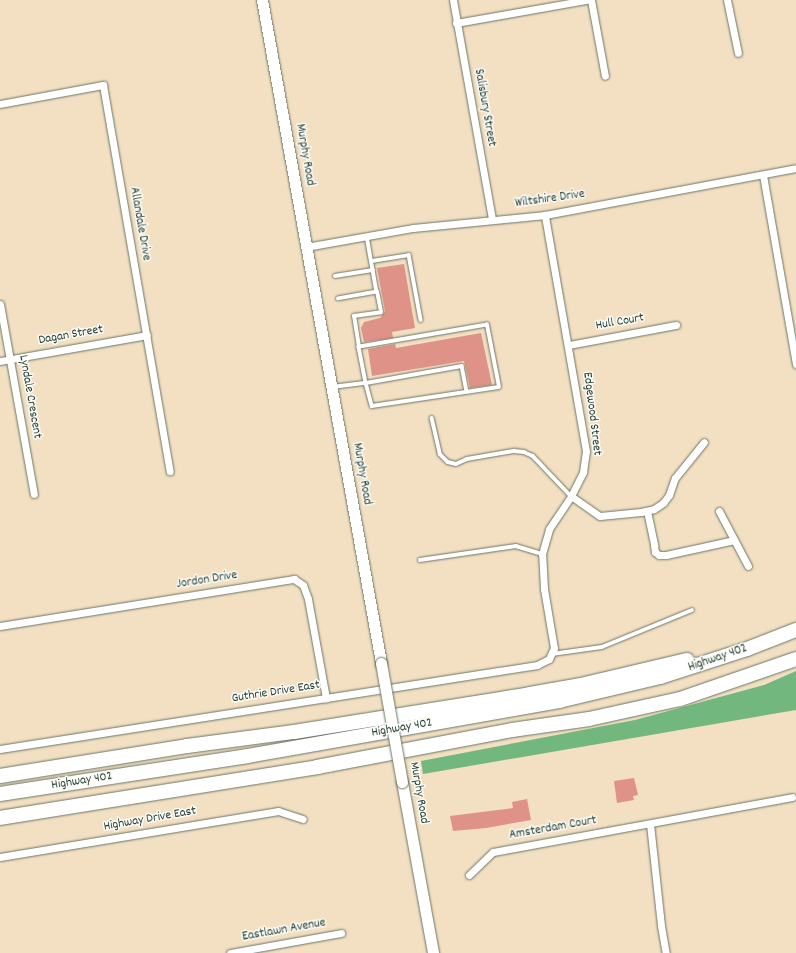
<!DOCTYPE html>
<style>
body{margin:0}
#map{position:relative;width:796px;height:953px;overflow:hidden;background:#f3dfc2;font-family:Dekko,sans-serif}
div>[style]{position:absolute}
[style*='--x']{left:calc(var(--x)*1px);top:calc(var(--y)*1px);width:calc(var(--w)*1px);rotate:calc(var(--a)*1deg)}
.forest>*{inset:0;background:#72b87e}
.building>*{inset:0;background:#df9287}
.roads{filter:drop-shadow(0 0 1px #697666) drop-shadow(0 0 1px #697666)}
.lane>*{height:3.5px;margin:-1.75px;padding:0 1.75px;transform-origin:1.75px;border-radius:1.75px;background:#fff}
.street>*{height:7px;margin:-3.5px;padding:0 3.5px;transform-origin:3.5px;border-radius:3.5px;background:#fff}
.secondary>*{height:11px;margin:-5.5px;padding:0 5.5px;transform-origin:5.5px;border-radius:5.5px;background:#fff}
.highway>*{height:14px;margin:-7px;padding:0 7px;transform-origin:7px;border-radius:7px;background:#fff}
.bridges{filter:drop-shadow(0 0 1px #697666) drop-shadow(0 0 1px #697666)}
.secondary-bridge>*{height:11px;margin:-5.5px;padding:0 5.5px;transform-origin:5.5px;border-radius:5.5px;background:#fff}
span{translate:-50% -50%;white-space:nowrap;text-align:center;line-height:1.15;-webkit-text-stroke:3px #fdfcf7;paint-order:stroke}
.street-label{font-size:13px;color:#1f3d34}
</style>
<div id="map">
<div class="forest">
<i style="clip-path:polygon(796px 671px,796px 710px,423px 774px,421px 761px,635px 720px,764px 685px)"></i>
</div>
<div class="building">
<i style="clip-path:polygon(404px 264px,415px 328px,392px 332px,393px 338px,364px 342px,361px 328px,364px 322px,380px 318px,385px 311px,377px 268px)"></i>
<i style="clip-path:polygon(481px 333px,492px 385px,470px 388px,464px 361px,372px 376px,368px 349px,395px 344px,396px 348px)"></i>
<i style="clip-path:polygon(634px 778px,638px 795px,633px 796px,634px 800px,617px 803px,614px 781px)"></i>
<i style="clip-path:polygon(527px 799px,531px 820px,486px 828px,453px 831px,450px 816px,513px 808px,512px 802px)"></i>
</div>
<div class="roads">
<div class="lane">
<i style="--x:367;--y:236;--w:35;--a:80"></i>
<i style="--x:372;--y:261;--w:37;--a:-9"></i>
<i style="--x:409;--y:255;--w:66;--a:79.5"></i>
<i style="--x:335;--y:276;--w:38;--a:-9"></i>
<i style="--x:373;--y:270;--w:22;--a:80"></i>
<i style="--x:359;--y:347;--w:37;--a:79"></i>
<i style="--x:366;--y:383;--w:97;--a:-10"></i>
<i style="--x:462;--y:366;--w:26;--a:79"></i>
<i style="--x:332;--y:387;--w:34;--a:-7"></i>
<i style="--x:366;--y:383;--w:24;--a:75"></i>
<i style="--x:372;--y:406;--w:128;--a:-8.5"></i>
<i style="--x:499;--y:387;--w:63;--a:-101"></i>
<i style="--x:487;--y:325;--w:130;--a:170.2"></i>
<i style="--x:359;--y:347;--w:31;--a:-99"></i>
<i style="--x:354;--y:316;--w:27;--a:-8"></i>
<i style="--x:381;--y:312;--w:20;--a:-101"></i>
<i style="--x:377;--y:292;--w:39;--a:170"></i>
<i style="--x:432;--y:418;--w:37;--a:77"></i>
<i style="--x:440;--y:454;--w:11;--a:45"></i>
<i style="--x:448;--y:462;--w:8;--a:14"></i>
<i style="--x:456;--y:464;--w:12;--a:-24"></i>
<i style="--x:467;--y:459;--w:48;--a:-9.7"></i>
<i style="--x:514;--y:451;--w:10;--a:6"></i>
<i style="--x:524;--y:452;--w:10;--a:24"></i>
<i style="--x:533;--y:456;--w:55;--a:46.5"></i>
<i style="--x:420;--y:560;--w:97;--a:-8.3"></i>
<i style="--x:516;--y:546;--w:27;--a:17"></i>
<i style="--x:552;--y:654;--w:50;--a:-8"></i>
<i style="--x:602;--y:647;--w:97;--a:-22.3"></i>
</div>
<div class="street">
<i style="--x:453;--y:0;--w:223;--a:79.9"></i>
<i style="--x:591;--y:0;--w:77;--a:79.6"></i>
<i style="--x:727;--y:0;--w:54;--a:78.3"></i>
<i style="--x:456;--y:23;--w:133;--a:-10"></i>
<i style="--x:0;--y:104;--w:105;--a:-10.5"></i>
<i style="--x:103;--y:85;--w:392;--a:80.2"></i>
<i style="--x:763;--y:175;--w:192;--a:80.1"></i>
<i style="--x:306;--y:247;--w:109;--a:-10.1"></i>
<i style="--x:413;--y:228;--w:133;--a:-5.6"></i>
<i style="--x:545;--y:215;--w:255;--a:-10.6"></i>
<i style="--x:0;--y:304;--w:193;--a:79.9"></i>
<i style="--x:569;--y:345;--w:109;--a:-10.6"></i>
<i style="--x:0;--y:361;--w:149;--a:-10"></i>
<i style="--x:571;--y:496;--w:35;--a:35"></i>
<i style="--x:600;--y:516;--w:41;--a:-5.6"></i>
<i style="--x:641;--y:512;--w:13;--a:-13"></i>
<i style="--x:654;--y:509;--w:11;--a:-34"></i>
<i style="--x:663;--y:503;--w:10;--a:-53"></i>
<i style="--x:669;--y:495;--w:18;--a:-71"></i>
<i style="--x:675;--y:478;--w:46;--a:-51.1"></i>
<i style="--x:647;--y:511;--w:35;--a:78"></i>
<i style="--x:654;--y:545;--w:7;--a:82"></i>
<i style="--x:655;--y:552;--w:5;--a:37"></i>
<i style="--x:659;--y:555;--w:7;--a:0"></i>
<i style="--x:666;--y:555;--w:70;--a:-12.4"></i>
<i style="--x:719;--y:511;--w:62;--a:62.2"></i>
<i style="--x:0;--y:626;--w:298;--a:-9.1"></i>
<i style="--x:294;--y:579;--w:11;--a:34"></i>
<i style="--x:303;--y:585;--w:15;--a:70"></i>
<i style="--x:308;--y:599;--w:101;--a:79.7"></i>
<i style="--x:0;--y:749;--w:544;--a:-8.89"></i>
<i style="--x:537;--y:665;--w:13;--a:-27"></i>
<i style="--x:549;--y:659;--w:12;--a:-66"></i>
<i style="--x:554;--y:648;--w:60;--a:-99.6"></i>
<i style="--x:544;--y:589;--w:35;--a:-93"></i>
<i style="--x:542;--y:554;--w:26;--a:-74"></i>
<i style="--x:549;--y:529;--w:40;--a:-56"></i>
<i style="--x:571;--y:496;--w:27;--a:-63"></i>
<i style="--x:583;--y:472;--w:21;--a:-82"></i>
<i style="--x:586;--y:451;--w:240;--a:-99.9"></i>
<i style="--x:650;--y:824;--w:103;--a:83.8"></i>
<i style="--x:661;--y:926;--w:27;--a:80"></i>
<i style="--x:0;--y:857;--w:282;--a:-9.4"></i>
<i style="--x:278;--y:811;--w:26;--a:18"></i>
<i style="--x:469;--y:875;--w:33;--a:-44"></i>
<i style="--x:493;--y:852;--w:304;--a:-10.4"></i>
<i style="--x:230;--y:953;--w:113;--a:-10.2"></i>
</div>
<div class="secondary">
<i style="--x:262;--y:0;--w:674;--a:79.82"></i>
<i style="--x:402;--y:782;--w:174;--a:79.7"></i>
</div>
<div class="highway">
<i style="--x:0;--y:776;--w:189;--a:-9.1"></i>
<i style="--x:187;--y:746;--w:108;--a:-7.5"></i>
<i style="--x:294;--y:732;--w:239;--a:-9.1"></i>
<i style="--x:530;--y:694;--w:52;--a:-10"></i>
<i style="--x:581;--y:685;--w:109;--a:-13.3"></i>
<i style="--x:0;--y:794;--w:251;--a:-8.7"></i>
<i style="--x:248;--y:756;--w:316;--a:-10"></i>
<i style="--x:559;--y:701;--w:104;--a:-13.4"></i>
<i style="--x:660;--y:677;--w:91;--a:-17.8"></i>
<i style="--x:747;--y:649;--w:53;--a:-21.2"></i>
<i style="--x:0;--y:818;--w:321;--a:-9.1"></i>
<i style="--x:317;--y:767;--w:198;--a:-10.7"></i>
<i style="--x:512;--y:730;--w:78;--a:-8.1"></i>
<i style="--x:589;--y:719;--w:93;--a:-12.4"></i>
<i style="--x:680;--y:699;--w:123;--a:-19"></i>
</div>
</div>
<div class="bridges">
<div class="secondary-bridge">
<i style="--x:381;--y:663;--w:121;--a:80"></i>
</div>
</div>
<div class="street-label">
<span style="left:484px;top:108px;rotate:80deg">Salisbury Street</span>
<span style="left:304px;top:155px;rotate:80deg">Murphy Road</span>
<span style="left:550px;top:200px;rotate:-8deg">Wiltshire Drive</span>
<span style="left:139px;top:224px;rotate:80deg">Allandale Drive</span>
<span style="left:620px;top:323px;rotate:-10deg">Hull Court</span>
<span style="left:71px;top:336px;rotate:-10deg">Dagan Street</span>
<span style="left:29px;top:397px;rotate:80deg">Lyndale Crescent</span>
<span style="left:591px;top:414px;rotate:83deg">Edgewood Street</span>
<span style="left:361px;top:474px;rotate:80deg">Murphy Road</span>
<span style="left:207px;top:581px;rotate:-9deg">Jordon Drive</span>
<span style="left:718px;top:659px;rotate:-19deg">Highway 402</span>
<span style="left:276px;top:693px;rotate:-9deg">Guthrie Drive East</span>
<span style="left:402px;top:729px;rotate:-10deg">Highway 402</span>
<span style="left:82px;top:782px;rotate:-9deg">Highway 402</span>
<span style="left:418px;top:793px;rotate:80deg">Murphy Road</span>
<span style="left:150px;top:820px;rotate:-10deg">Highway Drive East</span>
<span style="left:553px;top:829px;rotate:-10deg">Amsterdam Court</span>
<span style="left:284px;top:931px;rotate:-10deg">Eastlawn Avenue</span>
</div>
</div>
